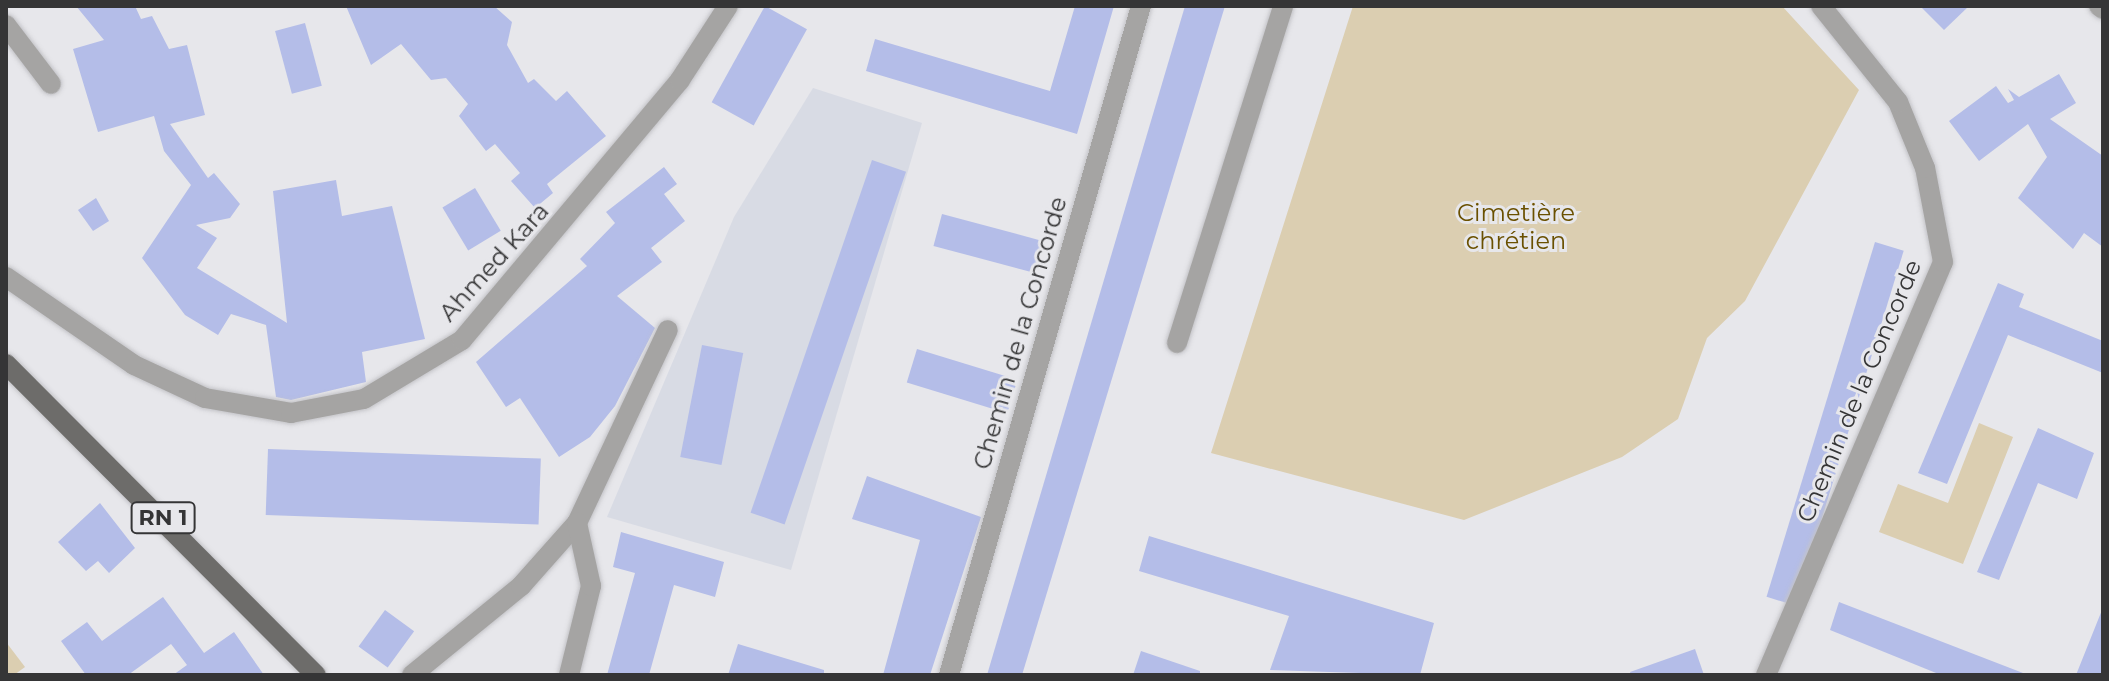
<!DOCTYPE html>
<meta charset="utf-8">
<style>
body{margin:0}
#map{position:relative;width:2109px;height:681px;overflow:hidden;background:#e7e7eb;font-family:Montserrat,sans-serif}
div>[style]{position:absolute}
[style*='--x']{left:calc(var(--x)*1px);top:calc(var(--y)*1px);width:calc(var(--w)*1px);rotate:calc(var(--a)*1deg)}
.built>*{inset:0;background:#d8dbe4}
.green>*{inset:0;background:#dbceb1}
.building>*{inset:0;background:#b4bde8;transform-origin:0 0}
.roads{filter:drop-shadow(0 0 2px #c3c3c7) drop-shadow(0 0 2px #c3c3c7)}
.minor>*{height:20px;margin:-10px;padding:0 10px;transform-origin:10px;border-radius:10px;background:#a5a4a3}
.major>*{height:20px;margin:-10px;padding:0 10px;transform-origin:10px;border-radius:10px;background:#6d6c6a}
span{translate:-50% -50%;white-space:nowrap;text-align:center;line-height:1.15;-webkit-text-stroke:6px #e7e7eb;paint-order:stroke}
.shield-label span{padding:2px 6px;background:#e7e7eb;border:2px solid;border-radius:6px;-webkit-text-stroke-width:0}
.shield-label{font-size:22px;color:#353536;font-weight:700}
.park-label{font-size:24px;color:#6a5000}
.street-label{font-size:24px;color:#353536}
.frame{position:absolute;inset:0;border:8px solid #353536;pointer-events:none}
</style>
<div id="map">
<div class="built">
<i style="clip-path:polygon(813px 88px,922px 123px,791px 570px,607px 517px,734px 217px)"></i>
</div>
<div class="green">
<i style="clip-path:polygon(1353px 6px,1782px 6px,1859px 90px,1745px 301px,1707px 338px,1678px 419px,1622px 457px,1464px 520px,1211px 453px)"></i>
<i style="clip-path:polygon(1979px 423px,2013px 437px,1963px 564px,1879px 532px,1898px 484px,1948px 503px)"></i>
<i style="clip-path:polygon(6px 642px,25px 667px,14px 675px,6px 675px)"></i>
</div>
<div class="building">
<i style="clip-path:polygon(76px 6px,135px 6px,141px 19px,152px 16px,169px 49px,187px 45px,205px 115px,170px 124px,208px 178px,214px 173px,240px 204px,230px 218px,196px 225px,217px 238px,197px 268px,287px 323px,273px 191px,336px 180px,342px 216px,392px 206px,425px 339px,362px 352px,366px 382px,291px 400px,276px 397px,266px 325px,231px 314px,218px 335px,185px 315px,142px 258px,191px 185px,164px 151px,154px 116px,98px 132px,73px 49px,104px 40px)"></i>
<i style="clip-path:polygon(346px 6px,494px 6px,512px 22px,507px 45px,528px 83px,534px 79px,556px 101px,567px 91px,606px 136px,547px 184px,553px 193px,535px 208px,511px 181px,520px 173px,495px 144px,486px 151px,459px 116px,468px 104px,446px 78px,431px 80px,401px 44px,371px 65px)"></i>
<i style="left:765px;top:6px;width:48px;height:110px;rotate:29deg"></i>
<i style="clip-path:polygon(1075px 6px,1114px 6px,1077px 134px,866px 71px,875px 39px,1050px 91px)"></i>
<i style="clip-path:polygon(1185px 6px,1225px 6px,1022px 675px,987px 675px)"></i>
<i style="clip-path:polygon(1920px 6px,1969px 6px,1944px 30px)"></i>
<i style="left:305px;top:23px;width:65px;height:31px;rotate:75deg"></i>
<i style="clip-path:polygon(2059px 74px,2076px 103px,2050px 119px,2103px 156px,2103px 247px,2084px 233px,2073px 249px,2018px 198px,2047px 157px,2028px 124px,1979px 161px,1949px 121px,1996px 86px,2008px 103px,2014px 100px,2008px 89px,2019px 97px)"></i>
<i style="left:872px;top:160px;width:36px;height:373px;rotate:19deg"></i>
<i style="clip-path:polygon(664px 167px,677px 184px,664px 194px,685px 221px,651px 248px,662px 262px,617px 296px,655px 328px,615px 406px,590px 437px,559px 457px,520px 398px,506px 407px,476px 362px,587px 266px,580px 259px,615px 223px,606px 212px)"></i>
<i style="left:475px;top:188px;width:50px;height:38px;rotate:59deg"></i>
<i style="clip-path:polygon(96px 198px,109px 221px,93px 231px,78px 210px)"></i>
<i style="left:942px;top:214px;width:104px;height:33px;rotate:15deg"></i>
<i style="left:1875px;top:242px;width:30px;height:371px;rotate:17deg"></i>
<i style="clip-path:polygon(1998px 283px,2024px 294px,2019px 307px,2103px 341px,2103px 373px,2008px 335px,1947px 484px,1918px 473px)"></i>
<i style="left:702px;top:345px;width:42px;height:114px;rotate:11deg"></i>
<i style="left:917px;top:349px;width:105px;height:35px;rotate:17deg"></i>
<i style="clip-path:polygon(2038px 428px,2094px 453px,2077px 499px,2038px 483px,1999px 580px,1977px 572px)"></i>
<i style="left:268px;top:449px;width:273px;height:66px;rotate:2deg"></i>
<i style="clip-path:polygon(867px 476px,981px 517px,930px 675px,883px 675px,920px 540px,852px 519px)"></i>
<i style="clip-path:polygon(100px 503px,135px 548px,109px 573px,98px 561px,86px 571px,58px 542px)"></i>
<i style="clip-path:polygon(621px 532px,724px 562px,715px 597px,674px 585px,649px 675px,607px 675px,635px 573px,613px 567px)"></i>
<i style="clip-path:polygon(1149px 536px,1434px 623px,1420px 675px,1270px 670px,1289px 616px,1139px 571px)"></i>
<i style="clip-path:polygon(163px 597px,204px 653px,234px 632px,264px 675px,173px 675px,187px 665px,171px 644px,128px 675px,86px 675px,61px 641px,87px 622px,102px 641px)"></i>
<i style="clip-path:polygon(1839px 602px,2023px 673px,2023px 675px,1941px 675px,1830px 630px)"></i>
<i style="left:385px;top:610px;width:36px;height:45px;rotate:36deg"></i>
<i style="clip-path:polygon(2102px 610px,2103px 675px,2076px 675px)"></i>
<i style="clip-path:polygon(738px 644px,824px 670px,824px 675px,728px 675px)"></i>
<i style="clip-path:polygon(1695px 649px,1704px 675px,1631px 675px,1630px 672px)"></i>
<i style="clip-path:polygon(1141px 651px,1200px 671px,1200px 675px,1133px 675px)"></i>
</div>
<div class="roads">
<div class="minor">
<i style="--x:2099;--y:6;--w:5;--a:37"></i>
<i style="--x:6;--y:25;--w:74;--a:52.7"></i>
<i style="--x:6;--y:277;--w:155;--a:34.5"></i>
<i style="--x:134;--y:365;--w:78;--a:24.9"></i>
<i style="--x:205;--y:398;--w:87;--a:9.9"></i>
<i style="--x:291;--y:413;--w:74;--a:-10.9"></i>
<i style="--x:364;--y:399;--w:114;--a:-31"></i>
<i style="--x:462;--y:340;--w:339;--a:-50"></i>
<i style="--x:680;--y:80;--w:88;--a:-57"></i>
<i style="--x:1177;--y:343;--w:353;--a:-72.5"></i>
<i style="--x:412;--y:675;--w:141;--a:-39.2"></i>
<i style="--x:521;--y:586;--w:84;--a:-48.4"></i>
<i style="--x:577;--y:523;--w:213;--a:-64.8"></i>
<i style="--x:569;--y:675;--w:92;--a:-76.1"></i>
<i style="--x:591;--y:586;--w:65;--a:-102.5"></i>
<i style="--x:949;--y:675;--w:696;--a:-73.99"></i>
<i style="--x:1766;--y:675;--w:449;--a:-66.8"></i>
<i style="--x:1943;--y:262;--w:96;--a:-100.8"></i>
<i style="--x:1925;--y:168;--w:71;--a:-112.2"></i>
<i style="--x:1898;--y:102;--w:123;--a:-128.7"></i>
</div>
<div class="major">
<i style="--x:6;--y:364;--w:439;--a:45.1"></i>
</div>
</div>
<div class="shield-label">
<span style="left:163px;top:518px">RN 1</span>
</div>
<div class="park-label">
<span style="left:1516px;top:227px">Cimetière<br>chrétien</span>
</div>
<div class="street-label">
<span style="left:494px;top:262px;rotate:-48deg">Ahmed Kara</span>
<span style="left:1020px;top:333px;rotate:-74deg">Chemin de la Concorde</span>
<span style="left:1859px;top:391px;rotate:-67deg">Chemin de la Concorde</span>
</div>
<div class="frame"></div>
</div>
